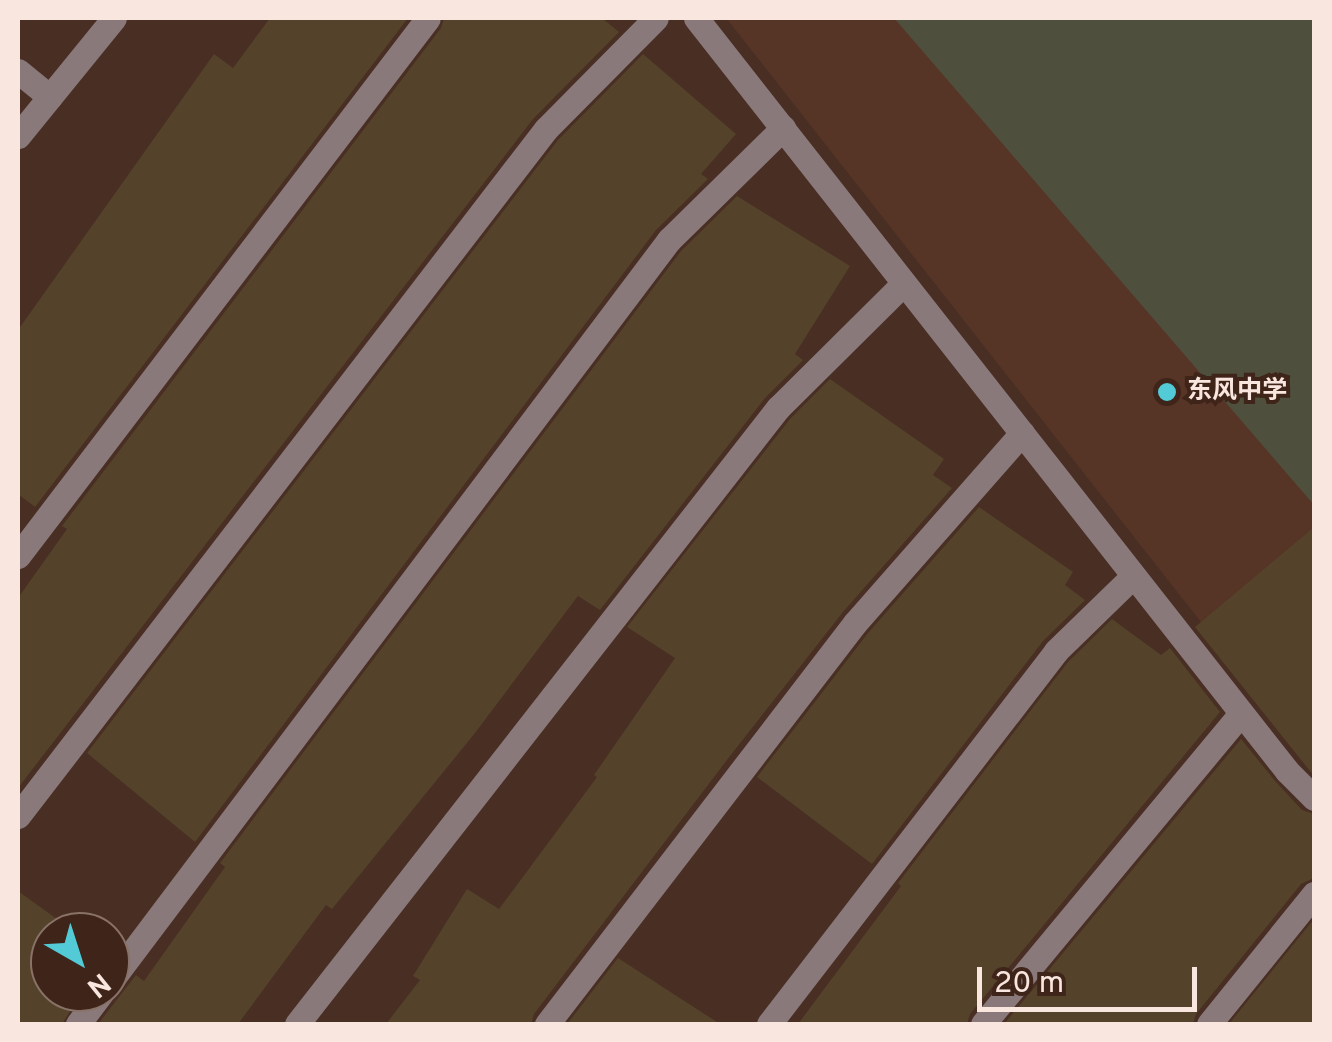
<!DOCTYPE html>
<meta charset="utf-8">
<style>
body{margin:0}
#map{position:relative;width:1332px;height:1042px;overflow:hidden;background:#492e23;font-family:Overpass,"Noto Sans SC",sans-serif}
div>[style]{position:absolute}
[style*='--x']{left:calc(var(--x)*1px);top:calc(var(--y)*1px);width:calc(var(--w)*1px);rotate:calc(var(--a)*1deg)}
.built>*{inset:0;background:#563426}
.green>*{inset:0;background:#4f4f3e}
.building>*{inset:0;background:#54422a}
.minor>*{height:25px;margin:-12.5px;padding:0 12.5px;transform-origin:12.5px;border-radius:12.5px;background:#8a797b}
.dots>*{width:28px;height:28px;translate:-50% -50%;box-sizing:border-box;border:5px solid #3f2419;border-radius:50%}
span{translate:-50% -50%;white-space:nowrap;text-align:center;line-height:1.15;-webkit-text-stroke:8px #3f2419;paint-order:stroke}
.poi-label{font-size:25px;color:#f9e6df;font-weight:700}
.left{translate:0 -50%;text-align:left}
.frame{position:absolute;inset:0;border:20px solid #f9e6df;pointer-events:none}
.north{position:absolute;left:30px;top:912px;width:100px;height:100px;box-sizing:border-box;background:#3f2419;border:2px solid #897268;border-radius:50%;rotate:141deg;font-size:28px;font-weight:700;line-height:40px;text-align:center;color:#f9e6df}
.north::after{content:'';display:block;margin:auto;width:35px;height:45px;background:#52cbd7;clip-path:polygon(50% 0,100% 100%,50% 72%,0 100%)}
.scale{position:absolute;left:977px;top:967px;width:220px;height:45px;box-sizing:border-box;border:5px solid #f9e6df;border-top:0;padding-left:12px;font-size:30px;line-height:35px;white-space:nowrap;color:#f9e6df;-webkit-text-stroke:8px #3f2419;paint-order:stroke}
</style>
<div id="map">
<div class="built">
<i style="clip-path:polygon(726px 18px,1314px 18px,1314px 766px)"></i>
</div>
<div class="green">
<i style="clip-path:polygon(894px 18px,1314px 18px,1314px 505px)"></i>
</div>
<div class="building">
<i style="clip-path:polygon(270px 18px,408px 18px,35px 507px,18px 494px,18px 330px,214px 54px,233px 68px)"></i>
<i style="clip-path:polygon(444px 18px,602px 18px,619px 32px,533px 119px,18px 788px,18px 598px,67px 529px,62px 526px,441px 28px)"></i>
<i style="clip-path:polygon(643px 54px,736px 134px,701px 174px,708px 179px,656px 230px,195px 842px,87px 753px,558px 140px)"></i>
<i style="clip-path:polygon(737px 196px,850px 266px,795px 354px,803px 360px,765px 398px,600px 610px,578px 596px,475px 733px,332px 909px,326px 905px,238px 1024px,98px 1024px,136px 975px,144px 981px,225px 867px,220px 863px,681px 251px)"></i>
<i style="clip-path:polygon(830px 379px,944px 459px,933px 475px,952px 488px,843px 612px,730px 756px,534px 1014px,531px 1024px,386px 1024px,420px 980px,413px 976px,467px 889px,499px 909px,597px 777px,594px 775px,675px 658px,627px 627px,790px 419px)"></i>
<i style="clip-path:polygon(979px 507px,1073px 572px,1065px 585px,1085px 600px,1043px 641px,872px 864px,757px 777px,868px 633px)"></i>
<i style="clip-path:polygon(1314px 527px,1314px 776px,1195px 627px)"></i>
<i style="clip-path:polygon(1112px 619px,1161px 655px,1170px 648px,1220px 712px,970px 1014px,967px 1024px,798px 1024px,901px 886px,898px 883px,1068px 662px)"></i>
<i style="clip-path:polygon(1241px 739px,1276px 782px,1302px 810px,1314px 814px,1314px 878px,1301px 884px,1196px 1014px,1193px 1024px,1004px 1024px)"></i>
<i style="clip-path:polygon(18px 891px,75px 932px,50px 932px,50px 992px,82px 992px,62px 1024px,18px 1024px)"></i>
<i style="clip-path:polygon(1314px 919px,1314px 1024px,1229px 1024px)"></i>
<i style="clip-path:polygon(618px 958px,720px 1024px,567px 1024px)"></i>
</div>
<div class="minor">
<i style="--x:696;--y:18;--w:957;--a:51.87"></i>
<i style="--x:1287;--y:771;--w:38;--a:45"></i>
<i style="--x:18;--y:71;--w:41;--a:39.1"></i>
<i style="--x:18;--y:136;--w:152;--a:-50.9"></i>
<i style="--x:18;--y:556;--w:676;--a:-52.69"></i>
<i style="--x:18;--y:816;--w:866;--a:-52.46"></i>
<i style="--x:546;--y:129;--w:156;--a:-45.3"></i>
<i style="--x:110;--y:982;--w:929;--a:-53.01"></i>
<i style="--x:669;--y:240;--w:160;--a:-44.5"></i>
<i style="--x:78;--y:1024;--w:40;--a:-53"></i>
<i style="--x:297;--y:1024;--w:782;--a:-52.02"></i>
<i style="--x:778;--y:408;--w:177;--a:-44.8"></i>
<i style="--x:547;--y:1024;--w:506;--a:-52.47"></i>
<i style="--x:855;--y:623;--w:253;--a:-48.7"></i>
<i style="--x:769;--y:1024;--w:471;--a:-52.4"></i>
<i style="--x:1056;--y:651;--w:107;--a:-44.2"></i>
<i style="--x:983;--y:1024;--w:404;--a:-50.3"></i>
<i style="--x:1209;--y:1024;--w:167;--a:-51.1"></i>
</div>
<div class="dots">
<i style="left:1167px;top:392px;background:#52cbd7"></i>
</div>
<div class="poi-label">
<span class="left" style="left:1187px;top:392px">东风中学</span>
</div>
<div class="frame"></div>
<div class="north">N</div>
<div class="scale">20 m</div>
</div>
